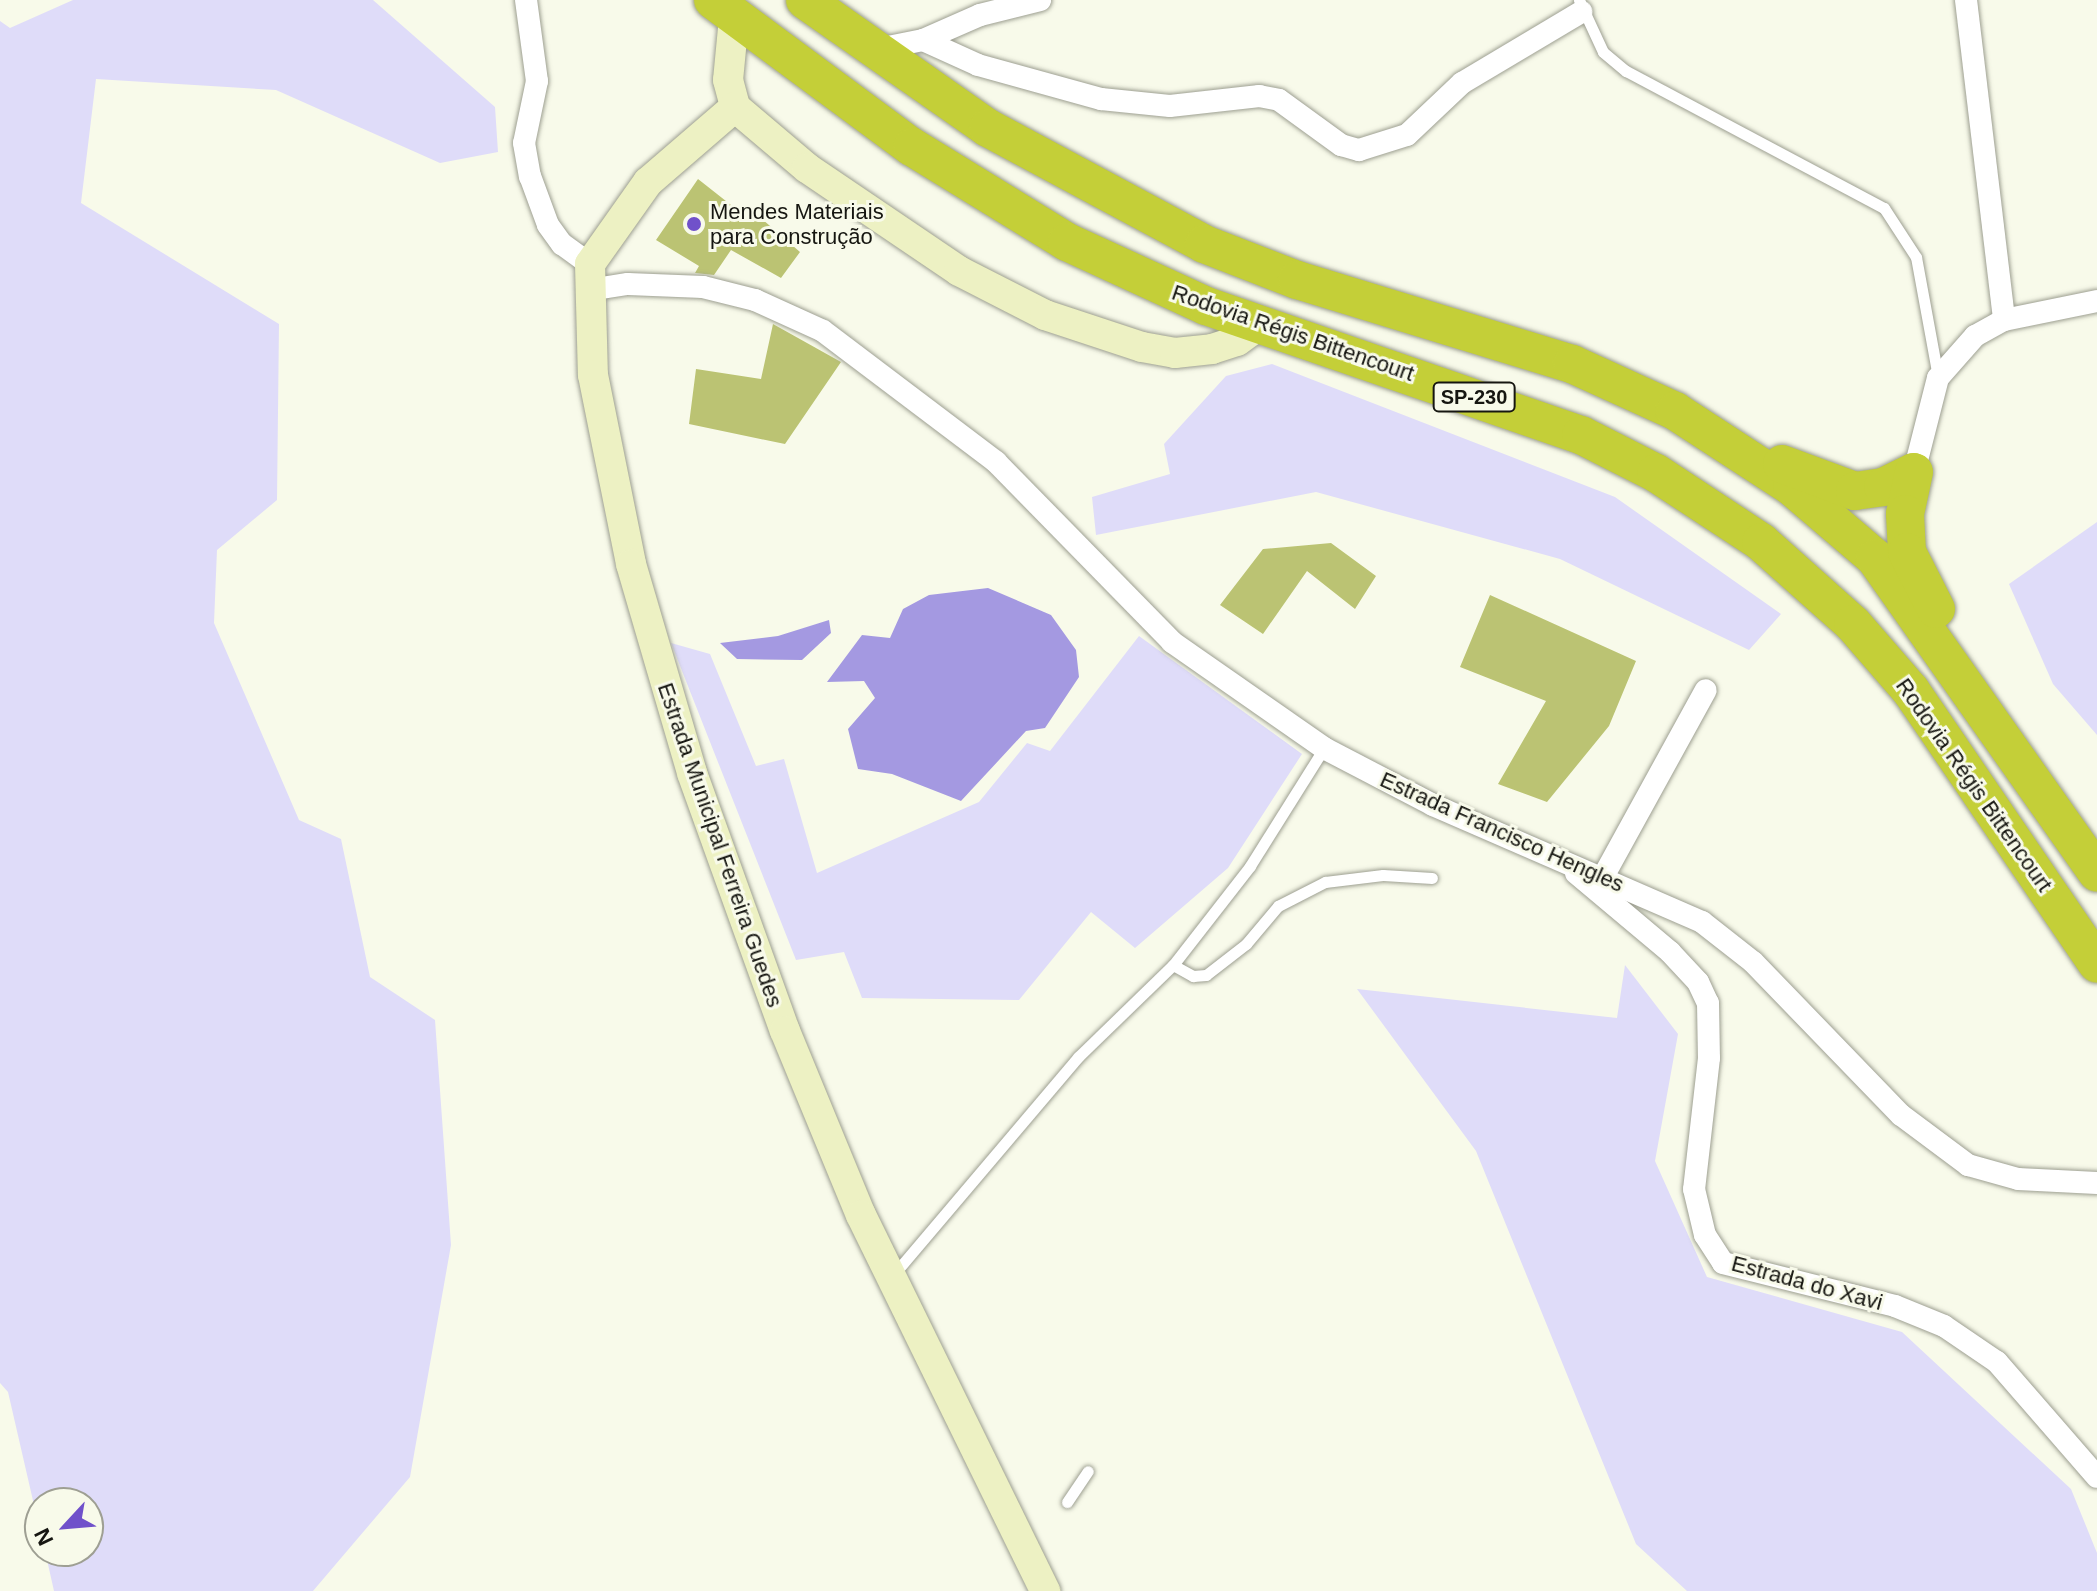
<!DOCTYPE html>
<meta charset="utf-8">
<style>
body{margin:0}
#map{position:relative;width:2097px;height:1591px;overflow:hidden;background:#f8faea;font-family:Helvetica,sans-serif}
div>[style]{position:absolute}
[style*='--x']{left:calc(var(--x)*1px);top:calc(var(--y)*1px);width:calc(var(--w)*1px);rotate:calc(var(--a)*1deg)}
.green>*{inset:0;background:#dfdcf9}
.water>*{inset:0;background:#a499e1}
.building>*{inset:0;background:#bbc373}
.roads{filter:drop-shadow(0 0 2px #9d9f91) drop-shadow(0 0 2px #9d9f91)}
.lane>*{height:11px;margin:-5.5px;padding:0 5.5px;transform-origin:5.5px;border-radius:5.5px;background:#fff}
.street>*{height:22px;margin:-11px;padding:0 11px;transform-origin:11px;border-radius:11px;background:#fff}
.secondary>*{height:30px;margin:-15px;padding:0 15px;transform-origin:15px;border-radius:15px;background:#edf1c3}
.highway>*{height:38px;margin:-19px;padding:0 19px;transform-origin:19px;border-radius:19px;background:#c4cf38}
.dots>*{width:22px;height:22px;translate:-50% -50%;box-sizing:border-box;border:4px solid #f8faea;border-radius:50%}
span{translate:-50% -50%;white-space:nowrap;text-align:center;line-height:1.15;-webkit-text-stroke:6px #f8faea;paint-order:stroke}
.shield-label span{padding:2px 6px;background:#f8faea;border:2px solid;border-radius:6px;-webkit-text-stroke-width:0}
.shield-label{font-size:20px;color:#161611;font-weight:700}
.poi-label{font-size:22px;color:#161611}
.left{translate:0 -50%;text-align:left}
.street-label{font-size:22px;color:#161611}
.north{position:absolute;left:24px;top:1487px;width:80px;height:80px;box-sizing:border-box;background:#f8faea;border:2px solid #9e9f93;border-radius:50%;rotate:244deg;font-size:22px;font-weight:700;line-height:32px;text-align:center;color:#161611}
.north::after{content:'';display:block;margin:auto;width:28px;height:36px;background:#7051ca;clip-path:polygon(50% 0,100% 100%,50% 72%,0 100%)}
</style>
<div id="map">
<div class="green">
<i style="clip-path:polygon(73px 0,373px 0,495px 107px,498px 152px,440px 163px,276px 90px,96px 79px,81px 203px,279px 324px,277px 500px,217px 550px,214px 623px,299px 820px,341px 839px,370px 977px,435px 1020px,451px 1245px,410px 1477px,313px 1591px,54px 1591px,45px 1551px,88px 1551px,88px 1503px,40px 1503px,40px 1531px,8px 1392px,0 1383px,0 21px,10px 28px)"></i>
<i style="clip-path:polygon(1272px 364px,1615px 497px,1781px 614px,1749px 650px,1560px 559px,1316px 492px,1096px 535px,1092px 497px,1170px 474px,1164px 444px,1226px 376px)"></i>
<i style="clip-path:polygon(2097px 522px,2097px 735px,2053px 684px,2009px 584px)"></i>
<i style="clip-path:polygon(1139px 636px,1302px 754px,1228px 868px,1135px 948px,1091px 912px,1019px 1000px,862px 998px,844px 952px,796px 960px,671px 643px,710px 654px,756px 766px,784px 759px,817px 873px,979px 802px,1027px 743px,1050px 751px)"></i>
<i style="clip-path:polygon(1625px 965px,1678px 1034px,1655px 1161px,1707px 1277px,1902px 1332px,2071px 1489px,2097px 1553px,2097px 1591px,1687px 1591px,1636px 1544px,1476px 1151px,1357px 989px,1617px 1018px)"></i>
</div>
<div class="water">
<i style="clip-path:polygon(988px 588px,1051px 615px,1076px 650px,1079px 677px,1045px 728px,1026px 731px,961px 801px,892px 774px,858px 769px,848px 729px,875px 698px,864px 681px,827px 682px,862px 635px,890px 638px,903px 609px,929px 595px)"></i>
<i style="clip-path:polygon(829px 620px,831px 633px,802px 660px,737px 659px,720px 643px,778px 636px)"></i>
</div>
<div class="building">
<i style="clip-path:polygon(698px 179px,750px 220px,754px 212px,800px 252px,781px 278px,731px 250px,714px 275px,695px 273px,699px 266px,656px 240px)"></i>
<i style="clip-path:polygon(773px 324px,841px 362px,785px 444px,689px 424px,696px 369px,761px 379px)"></i>
<i style="clip-path:polygon(1331px 543px,1376px 576px,1355px 609px,1307px 571px,1263px 634px,1220px 605px,1263px 549px)"></i>
<i style="clip-path:polygon(1490px 595px,1636px 661px,1609px 726px,1547px 802px,1498px 784px,1546px 701px,1460px 667px)"></i>
</div>
<div class="roads">
<div class="lane">
<i style="--x:1579;--y:0;--w:57;--a:65.2"></i>
<i style="--x:1603;--y:52;--w:30;--a:40"></i>
<i style="--x:1626;--y:71;--w:292;--a:28"></i>
<i style="--x:1884;--y:208;--w:59;--a:56.9"></i>
<i style="--x:1916;--y:257;--w:122;--a:79.6"></i>
<i style="--x:1173;--y:965;--w:23;--a:29"></i>
<i style="--x:1193;--y:976;--w:13;--a:-4"></i>
<i style="--x:1206;--y:975;--w:51;--a:-37.8"></i>
<i style="--x:1246;--y:944;--w:50;--a:-49.9"></i>
<i style="--x:1278;--y:906;--w:53;--a:-27.1"></i>
<i style="--x:1325;--y:882;--w:58;--a:-6.9"></i>
<i style="--x:1383;--y:875;--w:49;--a:3.5"></i>
<i style="--x:894;--y:1274;--w:285;--a:-49.7"></i>
<i style="--x:1078;--y:1057;--w:132;--a:-44.1"></i>
<i style="--x:1173;--y:965;--w:125;--a:-52.1"></i>
<i style="--x:1250;--y:866;--w:139;--a:-57.9"></i>
<i style="--x:1067;--y:1502;--w:37;--a:-56"></i>
</div>
<div class="street">
<i style="--x:526;--y:0;--w:82;--a:82.3"></i>
<i style="--x:537;--y:81;--w:63;--a:101.8"></i>
<i style="--x:524;--y:143;--w:34;--a:80"></i>
<i style="--x:530;--y:176;--w:52;--a:69.8"></i>
<i style="--x:548;--y:225;--w:24;--a:54"></i>
<i style="--x:562;--y:244;--w:34;--a:36"></i>
<i style="--x:1966;--y:0;--w:322;--a:83.2"></i>
<i style="--x:923;--y:40;--w:60;--a:24.4"></i>
<i style="--x:978;--y:65;--w:128;--a:15.5"></i>
<i style="--x:1101;--y:99;--w:69;--a:5.8"></i>
<i style="--x:1170;--y:106;--w:90;--a:-6.4"></i>
<i style="--x:1259;--y:96;--w:20;--a:11"></i>
<i style="--x:1279;--y:100;--w:77;--a:36"></i>
<i style="--x:1341;--y:145;--w:19;--a:16"></i>
<i style="--x:1359;--y:150;--w:50;--a:-17.4"></i>
<i style="--x:1407;--y:135;--w:76;--a:-43.4"></i>
<i style="--x:1462;--y:83;--w:139;--a:-30.8"></i>
<i style="--x:873;--y:50;--w:51;--a:-11.3"></i>
<i style="--x:923;--y:40;--w:62;--a:-23.7"></i>
<i style="--x:980;--y:15;--w:62;--a:-14"></i>
<i style="--x:589;--y:290;--w:39;--a:-9"></i>
<i style="--x:628;--y:284;--w:75;--a:2.3"></i>
<i style="--x:703;--y:287;--w:54;--a:14"></i>
<i style="--x:755;--y:300;--w:75;--a:24.5"></i>
<i style="--x:823;--y:331;--w:217;--a:37.1"></i>
<i style="--x:996;--y:462;--w:252;--a:45.6"></i>
<i style="--x:1172;--y:642;--w:185;--a:34.9"></i>
<i style="--x:1324;--y:748;--w:123;--a:27.6"></i>
<i style="--x:1433;--y:805;--w:293;--a:23.5"></i>
<i style="--x:1702;--y:922;--w:65;--a:38.1"></i>
<i style="--x:1753;--y:962;--w:213;--a:46"></i>
<i style="--x:1901;--y:1115;--w:84;--a:36.7"></i>
<i style="--x:1968;--y:1165;--w:52;--a:15.6"></i>
<i style="--x:2018;--y:1179;--w:79;--a:2.9"></i>
<i style="--x:1914;--y:472;--w:97;--a:-75.7"></i>
<i style="--x:1938;--y:378;--w:56;--a:-48.6"></i>
<i style="--x:1975;--y:336;--w:33;--a:-29"></i>
<i style="--x:2004;--y:320;--w:95;--a:-11.5"></i>
<i style="--x:1576;--y:873;--w:123;--a:40"></i>
<i style="--x:1670;--y:952;--w:41;--a:47"></i>
<i style="--x:1698;--y:982;--w:23;--a:65"></i>
<i style="--x:1708;--y:1003;--w:55;--a:89"></i>
<i style="--x:1709;--y:1058;--w:132;--a:96.5"></i>
<i style="--x:1694;--y:1189;--w:47;--a:76.6"></i>
<i style="--x:1705;--y:1235;--w:33;--a:57"></i>
<i style="--x:1723;--y:1263;--w:177;--a:14"></i>
<i style="--x:1895;--y:1306;--w:53;--a:22.2"></i>
<i style="--x:1944;--y:1326;--w:64;--a:34.2"></i>
<i style="--x:1997;--y:1362;--w:152;--a:49"></i>
<i style="--x:1603;--y:877;--w:213;--a:-61.2"></i>
</div>
<div class="secondary">
<i style="--x:734;--y:18;--w:62;--a:95.5"></i>
<i style="--x:728;--y:80;--w:28;--a:75"></i>
<i style="--x:735;--y:107;--w:94;--a:40.3"></i>
<i style="--x:807;--y:168;--w:184;--a:34.1"></i>
<i style="--x:959;--y:271;--w:97;--a:27.1"></i>
<i style="--x:1045;--y:315;--w:102;--a:18.3"></i>
<i style="--x:1142;--y:347;--w:34;--a:10"></i>
<i style="--x:1175;--y:353;--w:37;--a:-6"></i>
<i style="--x:1212;--y:349;--w:26;--a:-18"></i>
<i style="--x:1237;--y:341;--w:31;--a:-36"></i>
<i style="--x:735;--y:107;--w:115;--a:139.2"></i>
<i style="--x:648;--y:182;--w:100;--a:125.3"></i>
<i style="--x:590;--y:264;--w:111;--a:88.5"></i>
<i style="--x:593;--y:375;--w:193;--a:78.6"></i>
<i style="--x:631;--y:564;--w:218;--a:73.7"></i>
<i style="--x:692;--y:773;--w:274;--a:70.2"></i>
<i style="--x:785;--y:1031;--w:199;--a:67.6"></i>
<i style="--x:861;--y:1215;--w:419;--a:63.9"></i>
</div>
<div class="highway">
<i style="--x:713;--y:0;--w:247;--a:36.5"></i>
<i style="--x:912;--y:147;--w:182;--a:31.5"></i>
<i style="--x:1067;--y:242;--w:153;--a:24.7"></i>
<i style="--x:1206;--y:306;--w:397;--a:19"></i>
<i style="--x:1581;--y:435;--w:84;--a:26.9"></i>
<i style="--x:1656;--y:473;--w:126;--a:33.3"></i>
<i style="--x:1761;--y:542;--w:123;--a:41.7"></i>
<i style="--x:1853;--y:624;--w:89;--a:49.1"></i>
<i style="--x:1911;--y:691;--w:330;--a:55.7"></i>
<i style="--x:805;--y:0;--w:223;--a:35"></i>
<i style="--x:988;--y:128;--w:245;--a:28.2"></i>
<i style="--x:1204;--y:244;--w:100;--a:21.2"></i>
<i style="--x:1297;--y:280;--w:288;--a:17"></i>
<i style="--x:1572;--y:364;--w:113;--a:24.5"></i>
<i style="--x:1675;--y:411;--w:140;--a:33"></i>
<i style="--x:1792;--y:487;--w:109;--a:40.5"></i>
<i style="--x:1875;--y:558;--w:385;--a:54.8"></i>
<i style="--x:1782;--y:464;--w:78;--a:20.3"></i>
<i style="--x:1855;--y:491;--w:28;--a:-8"></i>
<i style="--x:1883;--y:487;--w:34;--a:-26"></i>
<i style="--x:1914;--y:472;--w:43;--a:102.1"></i>
<i style="--x:1905;--y:514;--w:38;--a:87"></i>
<i style="--x:1907;--y:552;--w:64;--a:63"></i>
</div>
</div>
<div class="dots">
<i style="left:694px;top:224px;background:#7051ca"></i>
</div>
<div class="shield-label">
<span style="left:1474px;top:397px">SP-230</span>
</div>
<div class="poi-label">
<span class="left" style="left:710px;top:224px">Mendes Materiais<br>para Construção</span>
</div>
<div class="street-label">
<span style="left:1293px;top:333px;rotate:19deg">Rodovia Régis Bittencourt</span>
<span style="left:1974px;top:785px;rotate:55deg">Rodovia Régis Bittencourt</span>
<span style="left:1502px;top:832px;rotate:24deg">Estrada Francisco Hengles</span>
<span style="left:720px;top:845px;rotate:71deg">Estrada Municipal Ferreira Guedes</span>
<span style="left:1807px;top:1283px;rotate:15deg">Estrada do Xavi</span>
</div>
<div class="north">N</div>
</div>
